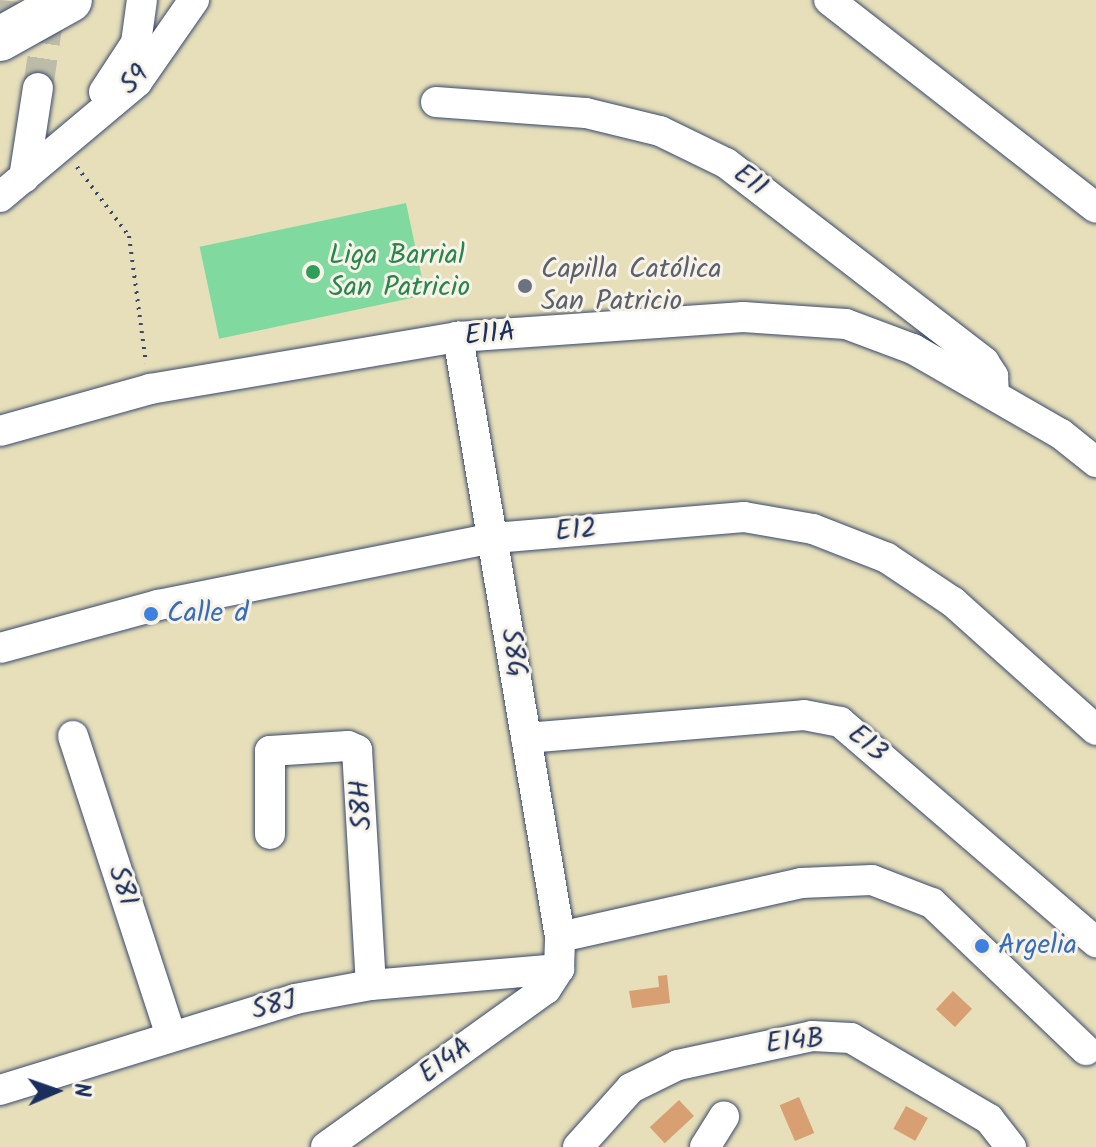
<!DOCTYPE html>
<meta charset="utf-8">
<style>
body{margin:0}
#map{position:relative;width:1096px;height:1147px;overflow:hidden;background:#e6dfba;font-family:Kalam,sans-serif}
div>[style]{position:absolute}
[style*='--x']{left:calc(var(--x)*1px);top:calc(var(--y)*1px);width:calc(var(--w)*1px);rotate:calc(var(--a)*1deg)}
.green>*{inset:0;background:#80d99f;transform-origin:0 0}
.building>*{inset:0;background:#d79f72;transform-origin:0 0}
.minor-tunnel>*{height:30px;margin-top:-15px;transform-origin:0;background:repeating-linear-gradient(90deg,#bdbca8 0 30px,transparent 0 45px)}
.path>*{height:4px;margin-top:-2px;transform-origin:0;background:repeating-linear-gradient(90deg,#39496c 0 2px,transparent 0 8px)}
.roads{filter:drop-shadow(0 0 2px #39496c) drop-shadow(0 0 2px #39496c)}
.minor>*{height:30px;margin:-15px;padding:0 15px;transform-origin:15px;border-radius:15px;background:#fff}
.highway>*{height:44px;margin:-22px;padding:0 22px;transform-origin:22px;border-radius:22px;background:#fff}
.dots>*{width:22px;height:22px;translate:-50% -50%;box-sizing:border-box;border:4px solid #f7f3e8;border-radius:50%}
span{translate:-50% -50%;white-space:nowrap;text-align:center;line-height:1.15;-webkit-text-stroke:6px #f7f3e8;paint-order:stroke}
.street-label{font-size:28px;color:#1b2f5e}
.leisure-label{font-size:28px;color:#27864d}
.left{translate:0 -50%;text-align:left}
.worship-label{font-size:28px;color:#5b616d}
.shop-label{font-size:28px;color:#366cbe}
.north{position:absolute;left:16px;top:1051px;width:80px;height:80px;-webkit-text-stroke:6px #f7f3e8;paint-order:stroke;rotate:88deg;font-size:22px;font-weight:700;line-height:32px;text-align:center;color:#1b2f5e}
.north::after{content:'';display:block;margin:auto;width:28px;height:36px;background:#1b2f5e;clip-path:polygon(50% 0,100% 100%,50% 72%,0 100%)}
</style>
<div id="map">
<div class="green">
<i style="left:406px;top:203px;width:94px;height:211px;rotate:78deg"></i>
</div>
<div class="building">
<i style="clip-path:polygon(667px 975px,670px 1003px,632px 1008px,629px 991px,659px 987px,658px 976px)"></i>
<i style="left:953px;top:991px;width:26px;height:25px;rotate:43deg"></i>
<i style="left:799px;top:1097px;width:39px;height:21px;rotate:67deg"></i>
<i style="left:679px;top:1100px;width:22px;height:40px;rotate:47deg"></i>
<i style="left:906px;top:1106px;width:25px;height:26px;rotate:29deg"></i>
</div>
<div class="minor-tunnel">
<i style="--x:0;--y:23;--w:23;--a:-83"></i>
<i style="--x:38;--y:88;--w:89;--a:-81.6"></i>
</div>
<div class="path">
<i style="--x:77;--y:167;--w:86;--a:53"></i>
<i style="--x:129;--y:236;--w:128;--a:82.4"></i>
</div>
<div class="roads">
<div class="minor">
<i style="--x:829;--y:0;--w:338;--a:37.9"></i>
<i style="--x:104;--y:92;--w:59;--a:-56.9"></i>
<i style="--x:136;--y:43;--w:43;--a:-82.1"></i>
<i style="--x:436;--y:102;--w:150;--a:4.2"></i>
<i style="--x:586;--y:113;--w:76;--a:13.7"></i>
<i style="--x:660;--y:131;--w:73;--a:25.9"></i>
<i style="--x:726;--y:163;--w:326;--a:37.6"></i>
<i style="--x:984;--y:362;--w:17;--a:57"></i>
<i style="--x:993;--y:376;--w:18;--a:87"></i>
<i style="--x:24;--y:178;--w:91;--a:-81.2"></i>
<i style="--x:0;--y:197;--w:179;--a:-40"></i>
<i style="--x:137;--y:82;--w:100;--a:-55.2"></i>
<i style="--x:0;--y:431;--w:156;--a:-15.6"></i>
<i style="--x:150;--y:389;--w:312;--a:-9.6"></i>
<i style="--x:458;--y:337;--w:286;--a:-4"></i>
<i style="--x:743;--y:317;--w:103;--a:3.9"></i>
<i style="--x:846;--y:324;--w:72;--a:20.5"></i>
<i style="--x:913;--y:349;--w:171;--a:29.9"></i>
<i style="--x:1061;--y:434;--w:45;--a:38.7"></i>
<i style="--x:0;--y:648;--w:164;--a:-15.2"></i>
<i style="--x:158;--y:605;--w:343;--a:-11.3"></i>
<i style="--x:494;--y:538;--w:251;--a:-4.8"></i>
<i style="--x:744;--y:517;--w:70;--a:9.9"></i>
<i style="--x:813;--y:529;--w:79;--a:21.4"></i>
<i style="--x:887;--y:558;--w:79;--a:33.7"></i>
<i style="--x:953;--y:602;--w:192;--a:41.8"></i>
<i style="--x:73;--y:736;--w:316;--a:71.9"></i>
<i style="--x:526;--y:738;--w:279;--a:-4.7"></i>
<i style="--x:804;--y:715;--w:37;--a:11"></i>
<i style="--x:840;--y:722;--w:338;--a:40.7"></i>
<i style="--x:270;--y:834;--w:83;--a:-90"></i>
<i style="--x:270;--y:751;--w:78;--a:-3.7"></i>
<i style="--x:348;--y:746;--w:10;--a:24"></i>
<i style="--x:357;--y:750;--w:235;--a:86.6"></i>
<i style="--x:560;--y:937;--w:247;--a:-12.6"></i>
<i style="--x:801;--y:883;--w:71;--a:-2.4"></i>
<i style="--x:872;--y:880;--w:64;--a:21"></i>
<i style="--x:932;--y:903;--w:213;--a:43.7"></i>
<i style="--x:0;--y:1090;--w:309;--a:-17.1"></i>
<i style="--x:295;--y:999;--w:77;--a:-10.4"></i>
<i style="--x:371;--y:985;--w:189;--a:-4.9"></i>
<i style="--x:326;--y:1147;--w:271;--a:-35.7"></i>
<i style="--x:546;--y:989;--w:24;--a:-57"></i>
<i style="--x:559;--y:969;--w:32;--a:-88"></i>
<i style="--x:560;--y:937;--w:609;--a:-99.65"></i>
<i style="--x:578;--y:1147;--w:79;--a:-48.1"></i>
<i style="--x:631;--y:1088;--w:52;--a:-26.1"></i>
<i style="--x:678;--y:1065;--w:137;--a:-12.2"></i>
<i style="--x:812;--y:1036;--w:39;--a:3"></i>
<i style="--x:851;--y:1038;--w:160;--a:30.4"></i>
<i style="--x:989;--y:1119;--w:36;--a:52"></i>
<i style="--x:705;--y:1147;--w:36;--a:-58"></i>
</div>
<div class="highway">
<i style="--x:0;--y:39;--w:80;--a:-29.1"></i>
</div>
</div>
<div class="dots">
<i style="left:313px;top:272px;background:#2e9e5b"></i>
<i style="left:525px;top:286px;background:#6b7280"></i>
<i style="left:151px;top:614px;background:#3f7fe0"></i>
<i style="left:982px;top:946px;background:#3f7fe0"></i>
</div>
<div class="street-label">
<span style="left:135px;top:80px;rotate:-46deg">S9</span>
<span style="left:750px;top:181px;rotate:37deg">E11</span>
<span style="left:490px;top:335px;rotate:-5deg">E11A</span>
<span style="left:576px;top:531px;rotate:-5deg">E12</span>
<span style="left:513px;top:653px;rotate:81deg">S8G</span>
<span style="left:867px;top:744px;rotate:40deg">E13</span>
<span style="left:362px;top:805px;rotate:-93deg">S8H</span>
<span style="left:122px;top:886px;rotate:72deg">S8I</span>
<span style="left:274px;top:1006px;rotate:-15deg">S8J</span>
<span style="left:795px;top:1042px;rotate:-6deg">E14B</span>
<span style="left:446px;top:1061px;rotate:-36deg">E14A</span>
</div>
<div class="leisure-label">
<span class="left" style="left:329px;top:272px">Liga Barrial<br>San Patricio</span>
</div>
<div class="worship-label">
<span class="left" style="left:541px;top:286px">Capilla Católica<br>San Patricio</span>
</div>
<div class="shop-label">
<span class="left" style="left:167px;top:614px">Calle d</span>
<span class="left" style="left:998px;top:946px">Argelia</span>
</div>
<div class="north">N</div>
</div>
